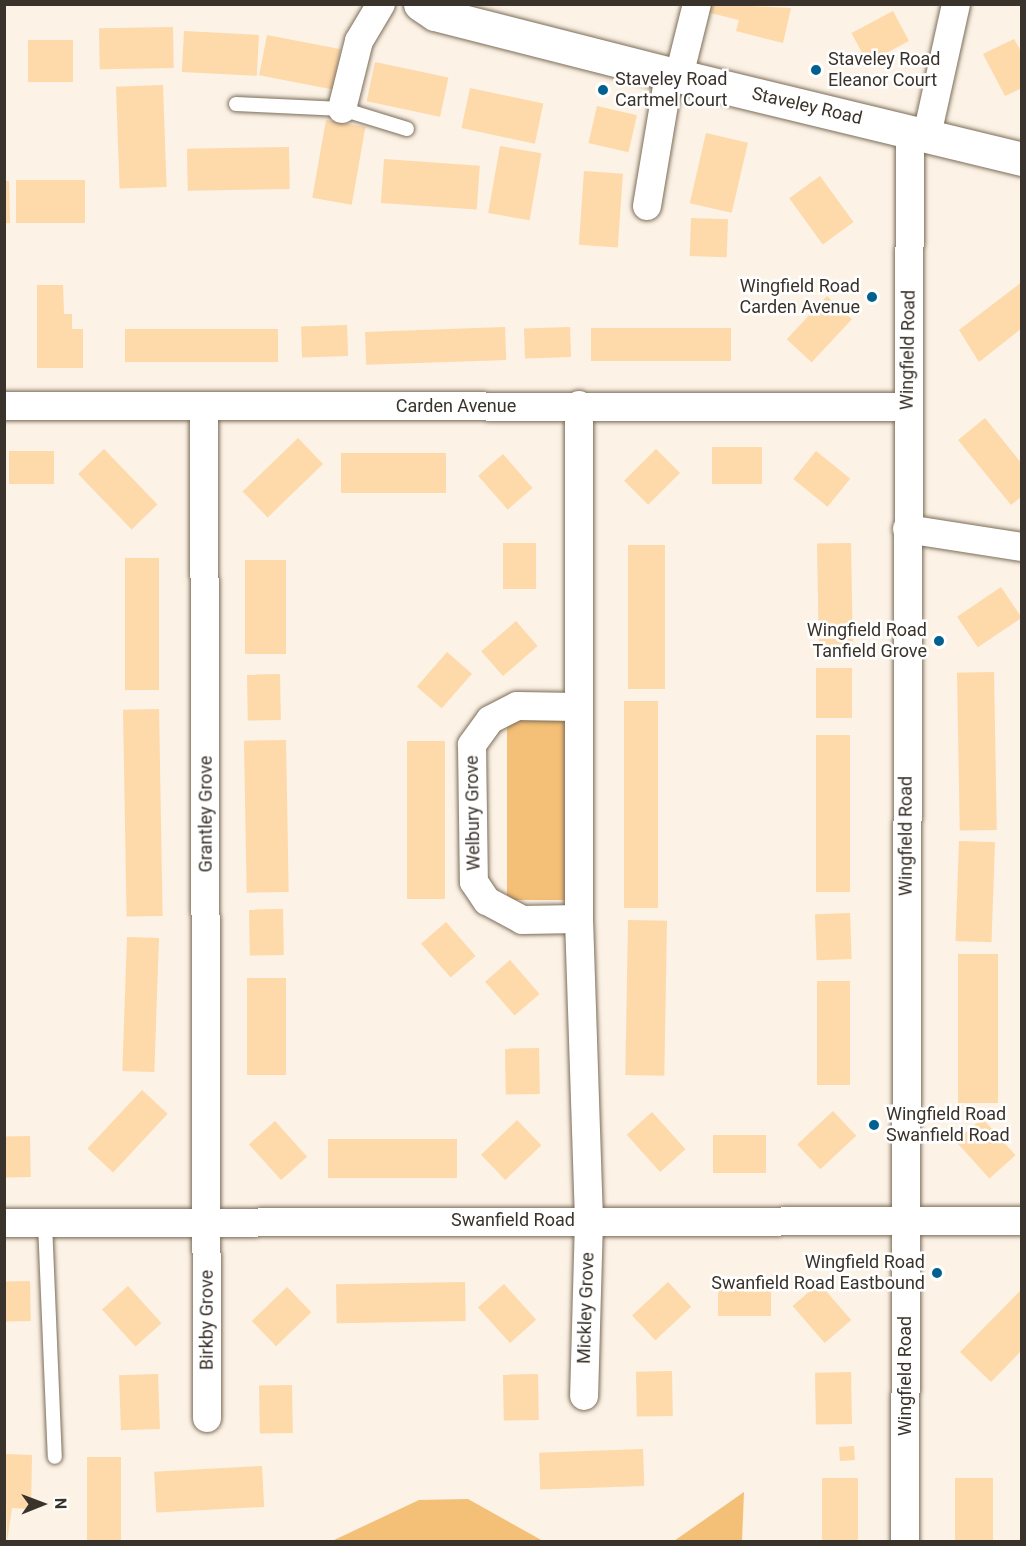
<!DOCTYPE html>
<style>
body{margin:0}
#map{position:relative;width:1026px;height:1546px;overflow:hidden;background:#fcf2e5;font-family:Roboto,sans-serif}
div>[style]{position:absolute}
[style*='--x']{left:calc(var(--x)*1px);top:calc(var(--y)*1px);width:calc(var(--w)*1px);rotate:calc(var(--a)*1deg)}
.green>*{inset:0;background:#f4bf76;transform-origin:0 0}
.building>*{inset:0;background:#fed9aa;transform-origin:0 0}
.roads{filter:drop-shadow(0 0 2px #7c6d5a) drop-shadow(0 0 2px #7c6d5a)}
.service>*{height:14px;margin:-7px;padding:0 7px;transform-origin:7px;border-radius:7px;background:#fff}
.minor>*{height:28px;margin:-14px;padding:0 14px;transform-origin:14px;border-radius:14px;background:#fff}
.tertiary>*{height:33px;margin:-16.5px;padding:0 16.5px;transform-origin:16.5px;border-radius:16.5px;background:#fff}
.dots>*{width:16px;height:16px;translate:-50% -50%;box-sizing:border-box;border:3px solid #fff;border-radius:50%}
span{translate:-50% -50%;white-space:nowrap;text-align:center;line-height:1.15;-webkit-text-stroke:5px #fff;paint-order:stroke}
.poi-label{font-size:18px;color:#3a332b}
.left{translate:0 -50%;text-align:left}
.right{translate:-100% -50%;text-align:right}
.street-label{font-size:18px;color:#3a332b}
.frame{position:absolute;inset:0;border:6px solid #3a332b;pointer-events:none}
.north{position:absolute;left:12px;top:1474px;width:60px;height:60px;-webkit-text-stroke:4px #fff;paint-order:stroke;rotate:89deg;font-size:16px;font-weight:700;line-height:24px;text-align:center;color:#3a332b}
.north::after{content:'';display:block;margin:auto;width:21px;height:27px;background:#3a332b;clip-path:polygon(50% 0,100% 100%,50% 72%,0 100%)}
</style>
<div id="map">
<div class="green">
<i style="left:507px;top:720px;width:63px;height:180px"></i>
<i style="clip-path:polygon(744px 1492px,742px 1541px,674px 1541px)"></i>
<i style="clip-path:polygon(468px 1499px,543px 1541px,332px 1541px,419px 1500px)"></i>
</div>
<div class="building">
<i style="clip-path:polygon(708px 4px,791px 8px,783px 43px,736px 31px,739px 20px,706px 12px)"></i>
<i style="left:893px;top:11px;width:34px;height:47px;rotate:62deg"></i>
<i style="left:173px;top:27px;width:41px;height:74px;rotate:89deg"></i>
<i style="left:184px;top:31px;width:75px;height:41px;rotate:3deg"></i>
<i style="left:267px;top:35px;width:75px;height:41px;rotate:11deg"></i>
<i style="clip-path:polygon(1014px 39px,1022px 53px,1022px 88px,1005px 96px,983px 54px)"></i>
<i style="left:28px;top:40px;width:45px;height:42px"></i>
<i style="left:375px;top:62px;width:75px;height:40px;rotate:12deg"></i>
<i style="left:163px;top:85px;width:102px;height:47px;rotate:88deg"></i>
<i style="left:470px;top:88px;width:75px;height:41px;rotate:12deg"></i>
<i style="left:597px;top:106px;width:41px;height:38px;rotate:13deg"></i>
<i style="left:326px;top:120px;width:40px;height:79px;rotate:10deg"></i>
<i style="left:706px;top:133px;width:43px;height:72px;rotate:13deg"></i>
<i style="left:500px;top:146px;width:42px;height:68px;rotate:10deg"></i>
<i style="left:289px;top:147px;width:42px;height:102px;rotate:89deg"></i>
<i style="left:384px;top:159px;width:96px;height:44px;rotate:4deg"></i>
<i style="left:584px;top:171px;width:39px;height:74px;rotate:4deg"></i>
<i style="left:820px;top:176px;width:57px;height:38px;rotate:54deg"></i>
<i style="left:85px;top:180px;width:43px;height:69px;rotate:90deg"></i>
<i style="clip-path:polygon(5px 181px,9px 181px,10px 223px,5px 223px)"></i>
<i style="left:691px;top:218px;width:37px;height:38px;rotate:2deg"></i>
<i style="clip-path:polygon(1022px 282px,1022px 328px,979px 362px,959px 330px)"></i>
<i style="clip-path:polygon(37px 285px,63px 285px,64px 314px,72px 314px,72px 329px,83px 329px,83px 368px,37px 368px)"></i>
<i style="left:827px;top:296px;width:34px;height:59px;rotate:43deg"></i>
<i style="left:347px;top:325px;width:31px;height:46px;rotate:88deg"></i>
<i style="left:505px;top:327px;width:33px;height:140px;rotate:88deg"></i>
<i style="left:570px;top:327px;width:30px;height:46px;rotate:88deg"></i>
<i style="left:731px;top:328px;width:33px;height:140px;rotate:90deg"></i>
<i style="left:278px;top:329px;width:33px;height:153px;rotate:90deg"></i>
<i style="clip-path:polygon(985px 418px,1022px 464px,1022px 496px,1011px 505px,958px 440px)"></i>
<i style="left:298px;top:438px;width:36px;height:77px;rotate:46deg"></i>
<i style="left:762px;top:447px;width:37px;height:50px;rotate:90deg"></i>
<i style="left:104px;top:449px;width:77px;height:36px;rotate:46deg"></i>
<i style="left:656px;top:449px;width:34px;height:45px;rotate:45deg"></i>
<i style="left:9px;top:451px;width:45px;height:33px"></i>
<i style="left:816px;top:451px;width:44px;height:36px;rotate:39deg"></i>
<i style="left:341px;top:453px;width:105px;height:40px"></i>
<i style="left:503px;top:454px;width:45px;height:33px;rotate:49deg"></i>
<i style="left:503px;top:543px;width:33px;height:46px"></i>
<i style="left:851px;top:543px;width:107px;height:34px;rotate:89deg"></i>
<i style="left:628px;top:545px;width:37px;height:144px"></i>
<i style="left:125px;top:558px;width:34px;height:132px"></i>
<i style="left:245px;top:560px;width:41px;height:94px"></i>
<i style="left:1001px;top:587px;width:37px;height:53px;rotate:56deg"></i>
<i style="left:516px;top:621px;width:33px;height:46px;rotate:49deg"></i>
<i style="left:447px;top:652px;width:33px;height:46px;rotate:41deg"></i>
<i style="left:816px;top:668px;width:36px;height:50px"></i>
<i style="left:994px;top:672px;width:158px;height:37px;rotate:89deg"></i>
<i style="left:280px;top:674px;width:46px;height:33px;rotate:89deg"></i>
<i style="left:624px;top:701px;width:34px;height:207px"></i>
<i style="left:159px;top:709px;width:207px;height:36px;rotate:89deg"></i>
<i style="left:816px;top:735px;width:34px;height:157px"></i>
<i style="left:286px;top:740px;width:152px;height:42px;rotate:89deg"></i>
<i style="left:407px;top:741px;width:38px;height:158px"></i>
<i style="left:959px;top:841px;width:36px;height:100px;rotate:2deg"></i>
<i style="left:283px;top:909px;width:46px;height:34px;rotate:89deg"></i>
<i style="left:850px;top:913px;width:46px;height:35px;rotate:88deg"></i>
<i style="left:628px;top:920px;width:39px;height:155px;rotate:1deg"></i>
<i style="left:446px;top:922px;width:45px;height:33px;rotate:49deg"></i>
<i style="left:127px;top:937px;width:32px;height:134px;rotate:2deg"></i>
<i style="left:958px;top:954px;width:40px;height:149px"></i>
<i style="left:510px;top:960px;width:45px;height:33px;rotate:49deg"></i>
<i style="left:247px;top:978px;width:39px;height:97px"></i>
<i style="left:817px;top:981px;width:33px;height:104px"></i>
<i style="left:539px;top:1048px;width:46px;height:34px;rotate:89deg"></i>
<i style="left:142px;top:1090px;width:35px;height:80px;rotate:43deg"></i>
<i style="left:833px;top:1111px;width:34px;height:49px;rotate:47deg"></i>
<i style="left:652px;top:1112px;width:50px;height:34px;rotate:48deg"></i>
<i style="left:982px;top:1118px;width:50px;height:35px;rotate:48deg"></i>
<i style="left:517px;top:1120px;width:35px;height:50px;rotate:46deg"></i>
<i style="left:275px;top:1121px;width:48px;height:35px;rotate:48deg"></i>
<i style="left:713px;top:1135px;width:53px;height:38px"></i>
<i style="left:30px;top:1136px;width:41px;height:26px;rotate:89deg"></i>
<i style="left:457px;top:1139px;width:39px;height:129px;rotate:90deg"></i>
<i style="left:718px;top:1278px;width:53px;height:38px"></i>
<i style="left:30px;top:1281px;width:40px;height:25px;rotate:89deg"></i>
<i style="left:465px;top:1282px;width:39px;height:129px;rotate:89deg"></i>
<i style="left:668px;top:1282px;width:34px;height:49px;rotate:47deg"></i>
<i style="left:819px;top:1283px;width:49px;height:35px;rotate:49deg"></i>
<i style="left:504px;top:1284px;width:48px;height:35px;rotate:48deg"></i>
<i style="left:128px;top:1286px;width:50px;height:35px;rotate:48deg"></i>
<i style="left:287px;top:1287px;width:35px;height:49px;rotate:46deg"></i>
<i style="clip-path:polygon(1022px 1289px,1022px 1350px,991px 1382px,960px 1352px)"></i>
<i style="left:672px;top:1371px;width:45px;height:36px;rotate:89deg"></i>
<i style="left:851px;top:1372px;width:52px;height:36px;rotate:89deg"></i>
<i style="left:158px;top:1374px;width:55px;height:39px;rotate:88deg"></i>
<i style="left:538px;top:1374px;width:46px;height:35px;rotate:89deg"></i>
<i style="left:292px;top:1385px;width:48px;height:33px;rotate:89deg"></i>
<i style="left:854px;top:1446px;width:14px;height:15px;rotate:86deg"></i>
<i style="left:643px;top:1449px;width:37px;height:104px;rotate:88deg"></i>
<i style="clip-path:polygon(5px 1454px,32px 1455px,31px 1509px,12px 1508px,7px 1542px)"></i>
<i style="left:87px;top:1457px;width:34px;height:85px"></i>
<i style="left:262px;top:1466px;width:41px;height:108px;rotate:87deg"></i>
<i style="left:822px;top:1478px;width:36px;height:64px"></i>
<i style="left:955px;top:1478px;width:38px;height:64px"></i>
</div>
<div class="roads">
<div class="service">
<i style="--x:236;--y:104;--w:106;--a:2.7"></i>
<i style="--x:342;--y:109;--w:68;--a:17.1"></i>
<i style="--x:45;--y:1223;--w:234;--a:87.6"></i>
</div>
<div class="minor">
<i style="--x:679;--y:76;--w:74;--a:-76"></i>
<i style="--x:342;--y:109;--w:70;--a:-76"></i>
<i style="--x:359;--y:41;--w:43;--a:-59.3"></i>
<i style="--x:927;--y:135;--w:134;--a:-77.5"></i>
<i style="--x:647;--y:206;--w:134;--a:-80.5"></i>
<i style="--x:579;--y:405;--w:514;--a:90"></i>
<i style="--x:579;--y:919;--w:301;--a:88.1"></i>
<i style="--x:589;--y:1220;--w:176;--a:91.6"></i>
<i style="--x:4;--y:406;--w:903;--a:0.06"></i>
<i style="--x:204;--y:407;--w:1011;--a:89.83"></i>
<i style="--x:907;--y:529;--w:116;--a:8.9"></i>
<i style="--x:577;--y:707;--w:60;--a:-179"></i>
<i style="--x:517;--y:706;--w:30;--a:153"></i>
<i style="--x:490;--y:720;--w:31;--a:126"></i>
<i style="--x:472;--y:745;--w:137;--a:89.2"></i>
<i style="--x:474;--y:882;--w:23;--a:56"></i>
<i style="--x:487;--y:901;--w:40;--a:28"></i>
<i style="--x:522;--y:920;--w:57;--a:-1"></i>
<i style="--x:4;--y:1223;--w:1018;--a:-0.11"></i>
<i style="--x:905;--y:1542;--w:1411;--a:-89.8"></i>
</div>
<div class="tertiary">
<i style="--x:420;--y:4;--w:18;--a:34"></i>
<i style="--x:435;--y:14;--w:252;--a:14.3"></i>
<i style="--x:679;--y:76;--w:353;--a:13.6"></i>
</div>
</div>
<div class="dots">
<i style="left:816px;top:70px;background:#00608f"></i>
<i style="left:603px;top:90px;background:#00608f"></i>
<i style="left:872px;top:297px;background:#00608f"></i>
<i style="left:939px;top:641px;background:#00608f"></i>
<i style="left:874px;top:1125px;background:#00608f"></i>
<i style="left:937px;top:1273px;background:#00608f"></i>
</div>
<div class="poi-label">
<span class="left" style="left:828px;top:70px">Staveley Road<br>Eleanor Court</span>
<span class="left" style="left:615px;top:90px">Staveley Road<br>Cartmel Court</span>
<span class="right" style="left:860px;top:297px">Wingfield Road<br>Carden Avenue</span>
<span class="right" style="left:927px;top:641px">Wingfield Road<br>Tanfield Grove</span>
<span class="left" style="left:886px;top:1125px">Wingfield Road<br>Swanfield Road</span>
<span class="right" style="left:925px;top:1273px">Wingfield Road<br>Swanfield Road Eastbound</span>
</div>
<div class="street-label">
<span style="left:807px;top:106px;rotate:13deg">Staveley Road</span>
<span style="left:908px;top:350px;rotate:-89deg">Wingfield Road</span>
<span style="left:456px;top:406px">Carden Avenue</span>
<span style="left:473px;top:813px;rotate:-91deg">Welbury Grove</span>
<span style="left:206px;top:814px;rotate:-90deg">Grantley Grove</span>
<span style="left:906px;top:836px;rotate:-90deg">Wingfield Road</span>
<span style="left:513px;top:1220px">Swanfield Road</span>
<span style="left:586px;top:1308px;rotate:-88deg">Mickley Grove</span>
<span style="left:207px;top:1320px;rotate:-90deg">Birkby Grove</span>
<span style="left:905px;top:1376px;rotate:-90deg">Wingfield Road</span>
</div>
<div class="frame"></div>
<div class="north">N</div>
</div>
